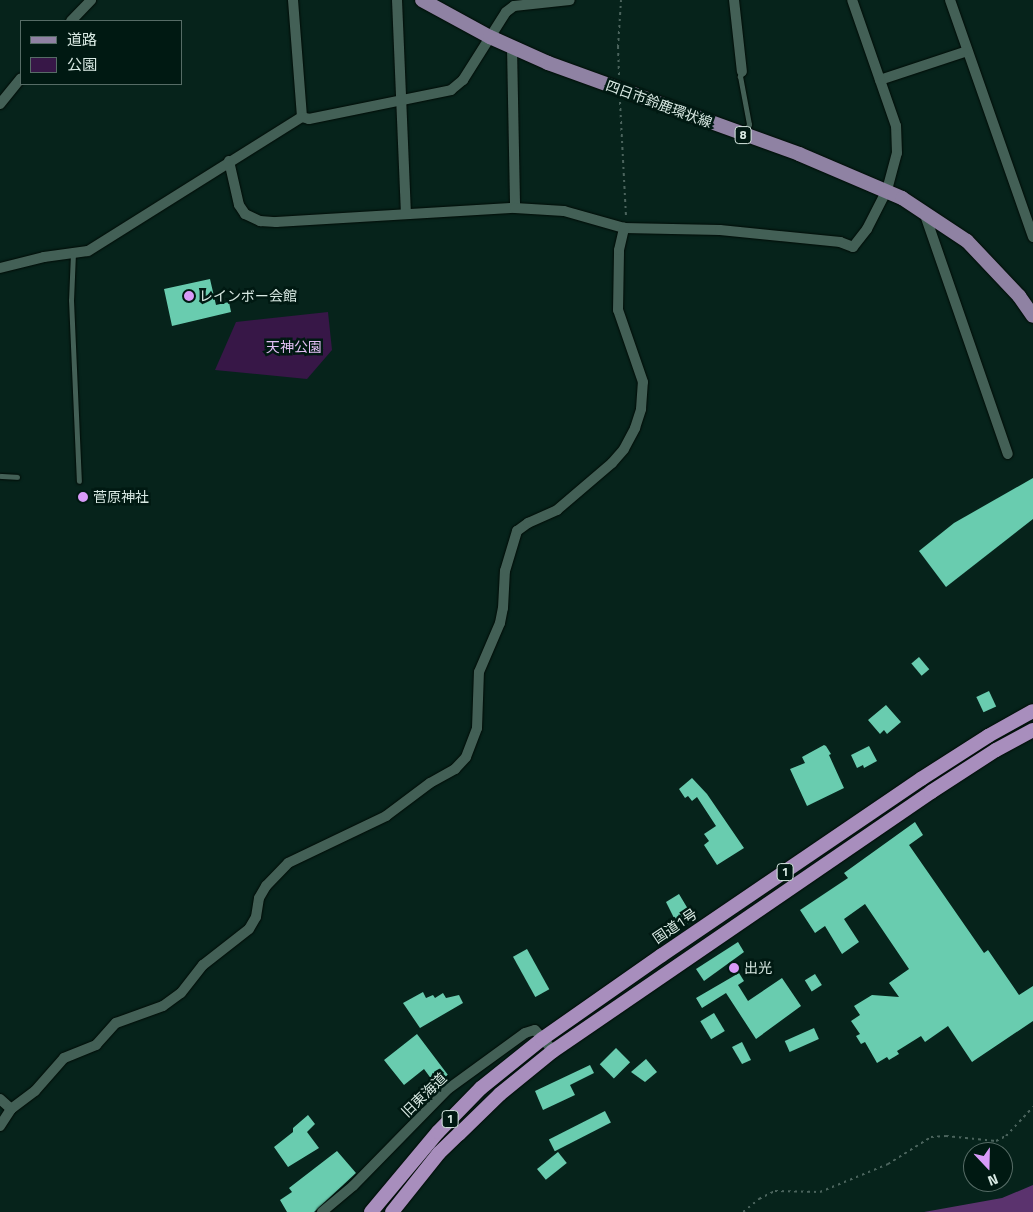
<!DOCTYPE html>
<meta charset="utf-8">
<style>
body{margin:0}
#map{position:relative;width:1033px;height:1212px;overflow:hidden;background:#06231b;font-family:"Titillium Web","Noto Sans JP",sans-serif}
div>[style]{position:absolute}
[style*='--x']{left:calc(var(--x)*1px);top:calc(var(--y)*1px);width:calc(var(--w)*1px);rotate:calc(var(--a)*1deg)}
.green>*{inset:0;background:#371747}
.forest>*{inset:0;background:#5b336e}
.building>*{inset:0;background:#69ccaf;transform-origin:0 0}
.path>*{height:2px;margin-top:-1px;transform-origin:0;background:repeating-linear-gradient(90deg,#4b645d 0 2.5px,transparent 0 6.5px)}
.roads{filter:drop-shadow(0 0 1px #000b06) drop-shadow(0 0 1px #000b06)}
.service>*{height:5px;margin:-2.5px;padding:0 2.5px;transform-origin:2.5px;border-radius:2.5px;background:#436056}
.minor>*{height:10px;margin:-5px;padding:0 5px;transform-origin:5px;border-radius:5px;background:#436056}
.primary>*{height:14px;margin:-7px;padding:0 7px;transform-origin:7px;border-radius:7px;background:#8f82a3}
.trunk>*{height:14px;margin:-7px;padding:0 7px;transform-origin:7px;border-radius:7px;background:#a88ebd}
.dots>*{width:14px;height:14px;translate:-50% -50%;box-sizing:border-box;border:2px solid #001912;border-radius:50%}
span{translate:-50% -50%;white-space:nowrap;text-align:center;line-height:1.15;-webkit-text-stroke:5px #001912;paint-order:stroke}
.shield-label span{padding:1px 4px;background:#001912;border:1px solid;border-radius:4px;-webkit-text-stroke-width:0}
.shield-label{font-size:12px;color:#d8e9e3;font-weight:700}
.street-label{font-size:14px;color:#d8e9e3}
.poi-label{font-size:14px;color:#d8e9e3}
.left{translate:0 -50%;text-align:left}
.park-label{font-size:14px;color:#e1bff4}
.legend{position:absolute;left:20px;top:20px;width:162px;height:65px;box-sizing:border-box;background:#001912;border:1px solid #566c66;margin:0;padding:6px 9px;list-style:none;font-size:15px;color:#d8e9e3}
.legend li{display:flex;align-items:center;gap:10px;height:25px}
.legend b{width:25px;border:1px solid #566c66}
.north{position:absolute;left:963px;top:1142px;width:50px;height:50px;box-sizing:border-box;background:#001912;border:1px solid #566c66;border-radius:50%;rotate:159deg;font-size:14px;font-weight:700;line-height:20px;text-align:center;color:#d8e9e3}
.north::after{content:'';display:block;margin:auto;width:18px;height:22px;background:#d89af8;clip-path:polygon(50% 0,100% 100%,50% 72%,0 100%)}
</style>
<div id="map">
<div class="green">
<i style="clip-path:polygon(328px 312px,332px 350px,307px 379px,215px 370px,236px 322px)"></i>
</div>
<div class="forest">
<i style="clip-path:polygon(1033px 1185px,1033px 1212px,924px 1212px,1002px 1198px)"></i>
</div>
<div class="building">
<i style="clip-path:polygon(210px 279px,216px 305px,229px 302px,231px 312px,172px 326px,164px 289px)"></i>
<i style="clip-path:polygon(1033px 478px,1033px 519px,946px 587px,919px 551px,954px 523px)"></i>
<i style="left:919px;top:657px;width:16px;height:10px;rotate:50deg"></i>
<i style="left:989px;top:691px;width:17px;height:14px;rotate:65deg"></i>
<i style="clip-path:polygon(886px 705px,901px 722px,887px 734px,884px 730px,880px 734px,868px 720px)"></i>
<i style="clip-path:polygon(824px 745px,826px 746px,831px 754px,829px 755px,844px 788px,807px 806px,790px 769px,805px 763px,802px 757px)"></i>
<i style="clip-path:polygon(869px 746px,877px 761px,864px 768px,863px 765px,857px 768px,851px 755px)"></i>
<i style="clip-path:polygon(692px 778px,707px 794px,744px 848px,717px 865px,704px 845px,709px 841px,704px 834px,716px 826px,697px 797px,692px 801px,688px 796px,685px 798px,679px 789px)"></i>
<i style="clip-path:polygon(915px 822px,923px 835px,909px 845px,984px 953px,988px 950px,1019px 995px,1033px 986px,1033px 1021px,972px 1062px,948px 1026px,925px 1042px,921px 1036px,897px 1051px,899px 1054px,889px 1060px,887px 1057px,877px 1063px,865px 1042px,861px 1044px,856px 1036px,860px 1034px,851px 1021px,860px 1015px,854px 1006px,872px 995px,899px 997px,889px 983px,909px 969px,865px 904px,844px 919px,859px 942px,842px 954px,825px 926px,815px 933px,800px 910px,848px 878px,844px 873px)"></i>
<i style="clip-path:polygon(679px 894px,694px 919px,684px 926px,681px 921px,677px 924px,666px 902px)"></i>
<i style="clip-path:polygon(738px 942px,744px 952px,704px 981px,696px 969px)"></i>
<i style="left:527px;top:949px;width:46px;height:16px;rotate:61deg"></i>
<i style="clip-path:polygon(739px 973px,744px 981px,738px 985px,748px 1001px,782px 978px,801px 1006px,756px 1039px,726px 993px,702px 1008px,696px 998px)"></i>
<i style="left:815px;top:974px;width:13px;height:12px;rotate:58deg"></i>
<i style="clip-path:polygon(423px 992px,426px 998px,433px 995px,435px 998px,443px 993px,446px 998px,459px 995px,463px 1003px,420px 1028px,403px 1003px)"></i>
<i style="left:714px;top:1013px;width:21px;height:16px;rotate:59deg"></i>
<i style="left:814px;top:1028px;width:12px;height:32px;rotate:66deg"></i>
<i style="clip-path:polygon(417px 1034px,448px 1075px,435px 1084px,424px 1069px,404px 1085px,384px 1060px)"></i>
<i style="clip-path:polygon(742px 1042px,751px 1060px,742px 1064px,732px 1047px)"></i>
<i style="left:616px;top:1048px;width:20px;height:23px;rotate:45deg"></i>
<i style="clip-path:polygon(646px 1059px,657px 1072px,645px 1082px,631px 1072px)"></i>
<i style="clip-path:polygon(590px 1065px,594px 1073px,570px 1085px,575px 1095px,543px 1110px,535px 1091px)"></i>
<i style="left:605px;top:1111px;width:13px;height:63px;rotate:63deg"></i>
<i style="clip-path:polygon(308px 1115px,315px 1124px,307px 1132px,319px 1148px,288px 1167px,274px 1147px,293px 1132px,293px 1128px)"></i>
<i style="clip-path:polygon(337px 1151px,356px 1173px,314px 1212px,287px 1212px,280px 1200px,292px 1192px,289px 1188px)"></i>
<i style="left:558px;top:1152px;width:14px;height:27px;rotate:51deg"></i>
</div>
<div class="path">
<i style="--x:619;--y:75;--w:28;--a:-92"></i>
<i style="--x:618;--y:47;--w:47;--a:-86.3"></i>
<i style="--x:620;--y:102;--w:115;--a:87"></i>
<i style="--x:743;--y:1212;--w:21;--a:-39"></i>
<i style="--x:759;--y:1199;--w:18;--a:-27"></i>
<i style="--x:775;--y:1191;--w:45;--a:1.3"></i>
<i style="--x:820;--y:1192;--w:74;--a:-22.4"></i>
<i style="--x:888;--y:1164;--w:51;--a:-32.1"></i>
<i style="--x:931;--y:1137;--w:15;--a:-4"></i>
<i style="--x:946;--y:1136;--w:50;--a:5.7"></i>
<i style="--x:996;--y:1141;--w:11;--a:-27"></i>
<i style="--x:1006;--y:1136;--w:40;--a:-47"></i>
</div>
<div class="roads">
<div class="service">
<i style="--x:742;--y:73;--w:4;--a:124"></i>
<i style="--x:740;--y:76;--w:49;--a:79.4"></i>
<i style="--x:749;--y:124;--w:11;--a:112"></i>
<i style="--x:73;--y:253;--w:47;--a:92.4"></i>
<i style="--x:71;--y:300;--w:181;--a:87.5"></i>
<i style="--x:0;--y:476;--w:17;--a:3"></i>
</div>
<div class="minor">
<i style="--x:293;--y:0;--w:117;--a:85.6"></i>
<i style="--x:397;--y:0;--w:213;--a:87.6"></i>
<i style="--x:734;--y:0;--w:72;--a:83.7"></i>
<i style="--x:950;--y:0;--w:251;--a:70.7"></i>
<i style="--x:71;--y:21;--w:29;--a:-46"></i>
<i style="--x:512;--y:47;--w:161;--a:88.9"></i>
<i style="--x:880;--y:80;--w:92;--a:-18.4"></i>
<i style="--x:0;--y:104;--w:33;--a:-51"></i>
<i style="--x:302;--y:117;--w:7;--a:16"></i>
<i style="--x:309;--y:119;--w:145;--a:-11.5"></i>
<i style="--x:451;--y:90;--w:16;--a:-40"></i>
<i style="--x:463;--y:80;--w:80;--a:-57.7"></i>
<i style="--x:506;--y:12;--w:10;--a:-37"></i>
<i style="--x:514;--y:6;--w:56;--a:-6.1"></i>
<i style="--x:229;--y:161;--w:45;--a:77.2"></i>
<i style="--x:239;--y:205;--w:11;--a:56"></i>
<i style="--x:245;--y:214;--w:17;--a:25"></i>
<i style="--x:260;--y:221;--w:16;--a:4"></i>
<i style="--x:276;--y:222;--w:239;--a:-3.4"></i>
<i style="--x:515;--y:208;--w:49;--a:3.5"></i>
<i style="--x:564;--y:211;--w:62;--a:15.8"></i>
<i style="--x:624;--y:228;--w:96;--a:1.2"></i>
<i style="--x:720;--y:230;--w:121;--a:5.7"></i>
<i style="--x:840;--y:242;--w:14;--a:21"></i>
<i style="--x:853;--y:247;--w:23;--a:-52"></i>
<i style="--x:867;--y:229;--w:44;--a:-62.9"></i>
<i style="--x:887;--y:190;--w:38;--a:-75"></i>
<i style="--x:897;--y:153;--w:27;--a:-92"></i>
<i style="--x:896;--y:126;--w:133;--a:-109.2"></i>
<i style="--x:924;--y:212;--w:256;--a:70.9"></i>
<i style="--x:0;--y:268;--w:45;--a:-14"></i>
<i style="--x:44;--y:257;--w:44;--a:-7.8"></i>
<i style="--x:88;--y:251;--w:252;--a:-32.1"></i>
<i style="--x:0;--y:1099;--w:15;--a:42"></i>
<i style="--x:0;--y:1126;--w:20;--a:-57"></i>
<i style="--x:11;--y:1109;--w:30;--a:-37"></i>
<i style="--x:35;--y:1091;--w:44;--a:-48.7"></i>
<i style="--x:64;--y:1058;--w:35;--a:-22"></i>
<i style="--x:96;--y:1045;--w:30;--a:-48"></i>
<i style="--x:116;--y:1023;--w:50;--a:-19.9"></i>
<i style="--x:163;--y:1006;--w:22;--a:-36"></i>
<i style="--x:181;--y:993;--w:36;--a:-52"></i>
<i style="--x:203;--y:965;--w:58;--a:-38"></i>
<i style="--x:249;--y:929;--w:14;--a:-60"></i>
<i style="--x:256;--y:917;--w:19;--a:-81"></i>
<i style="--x:259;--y:898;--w:14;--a:-60"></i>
<i style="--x:266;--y:886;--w:32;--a:-46"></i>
<i style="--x:288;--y:863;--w:109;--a:-25.6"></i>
<i style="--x:386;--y:816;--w:55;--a:-36.9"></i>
<i style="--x:430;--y:783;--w:29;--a:-29"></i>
<i style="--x:455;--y:769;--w:16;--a:-47"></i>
<i style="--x:466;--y:757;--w:31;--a:-69"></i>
<i style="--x:477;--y:728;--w:56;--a:-88"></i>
<i style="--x:479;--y:672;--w:53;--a:-66.8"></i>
<i style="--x:500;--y:623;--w:15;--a:-79"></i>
<i style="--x:503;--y:608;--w:37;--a:-87"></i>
<i style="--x:505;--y:571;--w:42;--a:-73.3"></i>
<i style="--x:517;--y:531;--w:14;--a:-36"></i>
<i style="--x:528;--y:523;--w:32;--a:-24"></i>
<i style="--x:557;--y:510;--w:72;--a:-40.5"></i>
<i style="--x:612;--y:463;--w:18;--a:-49"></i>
<i style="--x:624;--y:449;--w:24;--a:-62"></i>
<i style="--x:635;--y:428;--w:20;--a:-72"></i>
<i style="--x:641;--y:409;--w:27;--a:-86"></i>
<i style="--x:643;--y:382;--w:76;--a:-109.1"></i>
<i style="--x:618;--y:310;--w:60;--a:-89"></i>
<i style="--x:619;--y:250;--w:23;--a:-77"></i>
<i style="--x:322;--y:1212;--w:40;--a:-40"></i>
<i style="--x:353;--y:1186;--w:136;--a:-45.6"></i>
<i style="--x:448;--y:1089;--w:95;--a:-36"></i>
<i style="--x:525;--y:1033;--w:10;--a:-17"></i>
<i style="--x:535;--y:1030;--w:28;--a:49"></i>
</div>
<div class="primary">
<i style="--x:422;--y:0;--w:77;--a:28.6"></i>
<i style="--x:490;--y:37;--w:64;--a:24.1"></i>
<i style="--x:548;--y:63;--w:267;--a:19.9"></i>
<i style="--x:799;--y:154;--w:112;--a:23.1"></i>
<i style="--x:902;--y:198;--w:78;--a:33.5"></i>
<i style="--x:967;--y:241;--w:76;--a:46.6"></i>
<i style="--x:1019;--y:296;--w:24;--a:55"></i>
</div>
<div class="trunk">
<i style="--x:371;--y:1212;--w:104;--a:-50.1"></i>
<i style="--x:438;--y:1132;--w:62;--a:-45.7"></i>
<i style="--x:481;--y:1088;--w:78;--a:-38.8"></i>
<i style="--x:542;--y:1039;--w:146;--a:-35"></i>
<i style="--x:662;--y:955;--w:313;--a:-34.2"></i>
<i style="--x:921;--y:779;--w:80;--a:-32.7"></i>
<i style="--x:988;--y:736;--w:51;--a:-29.1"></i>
<i style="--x:392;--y:1212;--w:75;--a:-51.5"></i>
<i style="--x:439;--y:1153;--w:28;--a:-44"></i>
<i style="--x:459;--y:1134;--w:57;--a:-44.3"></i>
<i style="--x:500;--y:1094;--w:68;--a:-39.1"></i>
<i style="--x:553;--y:1051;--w:458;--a:-34.4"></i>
<i style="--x:931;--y:792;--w:77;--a:-32.9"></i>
<i style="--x:996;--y:750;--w:42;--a:-28.4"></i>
</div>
</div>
<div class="dots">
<i style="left:189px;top:296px;background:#d89af8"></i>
<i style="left:83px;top:497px;background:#d89af8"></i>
<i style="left:734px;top:968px;background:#d89af8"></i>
</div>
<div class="shield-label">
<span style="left:743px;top:135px">8</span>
<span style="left:785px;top:872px">1</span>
<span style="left:450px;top:1119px">1</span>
</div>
<div class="street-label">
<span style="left:659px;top:104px;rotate:20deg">四日市鈴鹿環状線</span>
<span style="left:675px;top:926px;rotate:-34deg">国道1号</span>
<span style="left:424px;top:1095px;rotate:-44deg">旧東海道</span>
</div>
<div class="poi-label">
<span class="left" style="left:199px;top:296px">レインボー会館</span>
<span class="left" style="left:93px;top:497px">菅原神社</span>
<span class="left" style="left:744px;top:968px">出光</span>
</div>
<div class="park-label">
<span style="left:294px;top:347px">天神公園</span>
</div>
<ul class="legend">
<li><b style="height:6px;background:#8f82a3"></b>道路</li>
<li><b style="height:14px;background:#371747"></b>公園</li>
</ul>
<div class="north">N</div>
</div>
